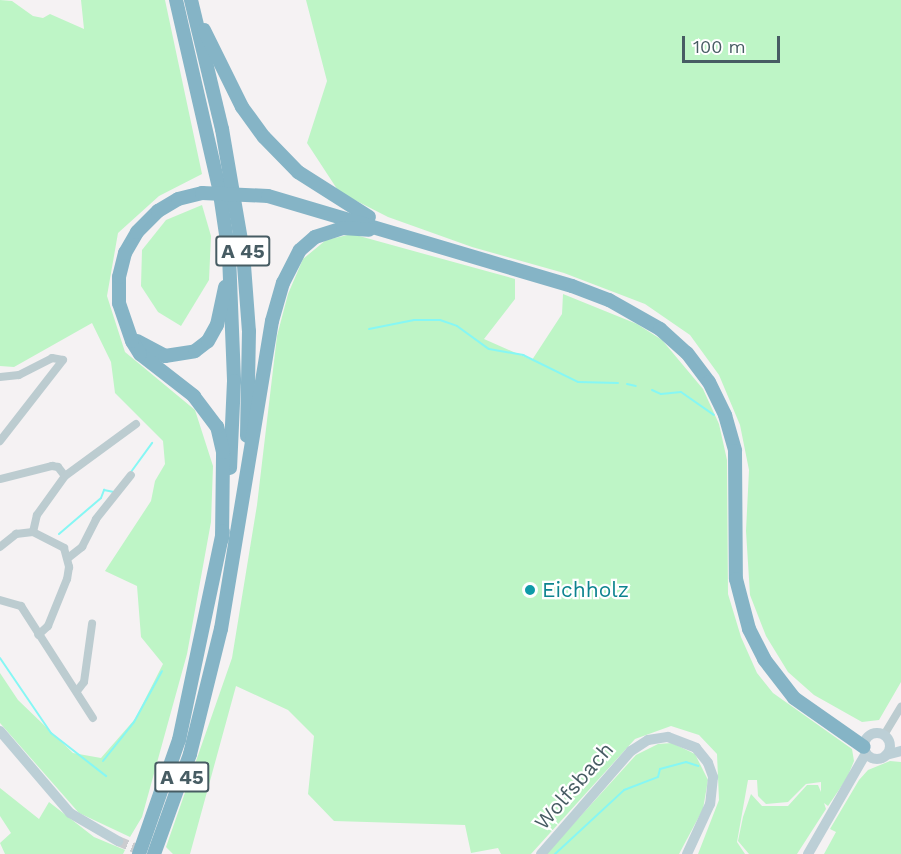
<!DOCTYPE html>
<style>
body{margin:0}
#map{position:relative;width:901px;height:854px;overflow:hidden;background:#f5f2f3;font-family:"Work Sans",sans-serif}
div>[style]{position:absolute}
[style*='--x']{left:calc(var(--x)*1px);top:calc(var(--y)*1px);width:calc(var(--w)*1px);rotate:calc(var(--a)*1deg)}
.green>*{inset:0;background:#bef5c6}
.stream>*{height:2px;margin:-1px;padding:0 1px;transform-origin:1px;border-radius:1px;background:#86f7f4}
.secondary-tunnel>*{height:10px;margin-top:-5px;transform-origin:0;background:repeating-linear-gradient(90deg,#cacccf 0 10px,transparent 0 15px)}
.minor>*{height:8px;margin:-4px;padding:0 4px;transform-origin:4px;border-radius:4px;background:#bcccd0}
.secondary>*{height:10px;margin:-5px;padding:0 5px;transform-origin:5px;border-radius:5px;background:#bccfd6}
.secondary>.ring{margin:-5px;padding:0;box-sizing:content-box;background:none;border:10px solid #bccfd6;border-radius:50%}
.motorway>*{height:14px;margin:-7px;padding:0 7px;transform-origin:7px;border-radius:7px;background:#85b4c6}
.dots>*{width:16px;height:16px;translate:-50% -50%;box-sizing:border-box;border:3px solid #fff;border-radius:50%}
span{translate:-50% -50%;white-space:nowrap;text-align:center;line-height:1.15;-webkit-text-stroke:4.5px #fff;paint-order:stroke}
.shield-label span{padding:2px 4px;background:#fff;border:2px solid;border-radius:4px;-webkit-text-stroke-width:0}
.shield-label{font-size:20px;color:#475c63;font-weight:700}
.culture-label{font-size:21px;color:#0d838f}
.left{translate:0 -50%;text-align:left}
.street-label{font-size:21px;color:#475c63}
.scale{position:absolute;left:682px;top:36px;width:98px;height:27px;box-sizing:border-box;border:3px solid #475c63;border-top:0;padding-left:8px;font-size:18px;line-height:21px;white-space:nowrap;color:#475c63;-webkit-text-stroke:4px #fff;paint-order:stroke}
</style>
<div id="map">
<div class="green">
<i style="clip-path:polygon(0 0,12px 1px,33px 16px,43px 18px,50px 14px,84px 29px,81px 0,165px 0,202px 174px,159px 196px,118px 233px,107px 296px,125px 352px,195px 410px,213px 466px,211px 522px,187px 654px,142px 817px,130px 837px,79px 813px,0 723px,0 673px,18px 700px,73px 753px,101px 758px,135px 719px,163px 664px,141px 637px,137px 586px,105px 571px,151px 501px,155px 481px,165px 464px,163px 441px,115px 393px,111px 362px,92px 323px,14px 367px,0 366px)"></i>
<i style="clip-path:polygon(306px 0,901px 0,901px 682px,879px 720px,862px 722px,814px 695px,788px 672px,766px 636px,750px 595px,746px 531px,749px 470px,740px 425px,719px 375px,690px 335px,645px 304px,564px 273px,472px 247px,388px 217px,339px 192px,307px 143px,327px 81px)"></i>
<i style="clip-path:polygon(202px 205px,211px 236px,209px 280px,181px 326px,158px 312px,141px 286px,142px 250px,166px 220px)"></i>
<i style="clip-path:polygon(352px 234px,515px 279px,515px 299px,484px 339px,532px 360px,562px 314px,563px 294px,637px 324px,662px 340px,703px 389px,719px 424px,727px 460px,728px 594px,741px 637px,757px 673px,773px 693px,852px 749px,854px 761px,847px 778px,828px 806px,824px 803px,826px 809px,797px 854px,749px 854px,738px 841px,743px 817px,751px 794px,762px 806px,788px 806px,807px 785px,818px 785px,821px 792px,821px 782px,806px 784px,788px 802px,766px 804px,758px 796px,757px 780px,748px 780px,737px 842px,745px 854px,698px 854px,719px 800px,717px 754px,699px 735px,671px 726px,635px 739px,531px 854px,501px 854px,498px 848px,471px 853px,465px 825px,334px 821px,308px 794px,314px 736px,288px 710px,236px 686px,190px 854px,173px 854px,166px 847px,232px 658px,257px 505px,277px 336px,288px 294px,303px 259px,326px 240px)"></i>
<i style="clip-path:polygon(672px 743px,695px 754px,708px 780px,703px 809px,679px 854px,546px 854px,636px 755px,658px 744px)"></i>
<i style="clip-path:polygon(890px 761px,901px 762px,901px 854px,824px 854px,836px 832px,830px 829px,859px 780px,868px 770px)"></i>
<i style="clip-path:polygon(0 788px,39px 819px,49px 802px,94px 837px,125px 850px,123px 854px,5px 854px,0 843px,11px 833px,0 816px)"></i>
</div>
<div class="stream">
<i style="--x:369;--y:329;--w:46;--a:-11.3"></i>
<i style="--x:414;--y:320;--w:26;--a:0"></i>
<i style="--x:440;--y:320;--w:18;--a:19"></i>
<i style="--x:457;--y:326;--w:39;--a:36"></i>
<i style="--x:489;--y:349;--w:35;--a:10"></i>
<i style="--x:523;--y:355;--w:61;--a:26.1"></i>
<i style="--x:578;--y:382;--w:40;--a:1.4"></i>
<i style="--x:627;--y:384;--w:9;--a:13"></i>
<i style="--x:652;--y:390;--w:10;--a:24"></i>
<i style="--x:661;--y:394;--w:20;--a:-6"></i>
<i style="--x:681;--y:392;--w:40;--a:34.9"></i>
<i style="--x:131;--y:472;--w:36;--a:-54"></i>
<i style="--x:59;--y:534;--w:55;--a:-40.6"></i>
<i style="--x:101;--y:498;--w:9;--a:-69"></i>
<i style="--x:104;--y:490;--w:10;--a:11"></i>
<i style="--x:0;--y:658;--w:91;--a:55.8"></i>
<i style="--x:51;--y:733;--w:70;--a:38"></i>
<i style="--x:103;--y:761;--w:50;--a:-51.5"></i>
<i style="--x:134;--y:722;--w:58;--a:-61.2"></i>
<i style="--x:555;--y:854;--w:94;--a:-42.8"></i>
<i style="--x:624;--y:790;--w:36;--a:-21"></i>
<i style="--x:658;--y:777;--w:8;--a:-76"></i>
<i style="--x:660;--y:769;--w:27;--a:-15"></i>
<i style="--x:686;--y:762;--w:13;--a:18"></i>
</div>
<div class="secondary-tunnel">
<i style="--x:118;--y:841;--w:30;--a:23"></i>
</div>
<div class="minor">
<i style="--x:0;--y:377;--w:19;--a:-6"></i>
<i style="--x:19;--y:375;--w:37;--a:-27"></i>
<i style="--x:52;--y:358;--w:11;--a:10"></i>
<i style="--x:63;--y:360;--w:103;--a:127.9"></i>
<i style="--x:0;--y:479;--w:54;--a:-14"></i>
<i style="--x:52;--y:466;--w:6;--a:9"></i>
<i style="--x:58;--y:467;--w:11;--a:52"></i>
<i style="--x:33;--y:532;--w:17;--a:-77"></i>
<i style="--x:37;--y:515;--w:48;--a:-54.3"></i>
<i style="--x:65;--y:476;--w:88;--a:-36.2"></i>
<i style="--x:0;--y:547;--w:21;--a:-39"></i>
<i style="--x:16;--y:534;--w:17;--a:-7"></i>
<i style="--x:33;--y:532;--w:35;--a:27"></i>
<i style="--x:64;--y:548;--w:20;--a:75"></i>
<i style="--x:69;--y:567;--w:12;--a:99"></i>
<i style="--x:67;--y:579;--w:51;--a:112"></i>
<i style="--x:48;--y:626;--w:13;--a:138"></i>
<i style="--x:68;--y:558;--w:18;--a:-38"></i>
<i style="--x:82;--y:547;--w:31;--a:-63"></i>
<i style="--x:96;--y:519;--w:56;--a:-51.5"></i>
<i style="--x:0;--y:600;--w:22;--a:16"></i>
<i style="--x:21;--y:606;--w:133;--a:57.3"></i>
<i style="--x:77;--y:691;--w:11;--a:-52"></i>
<i style="--x:84;--y:682;--w:59;--a:-82.1"></i>
<i style="--x:884;--y:735;--w:33;--a:-59"></i>
</div>
<div class="secondary">
<i style="--x:0;--y:731;--w:108;--a:49.5"></i>
<i style="--x:70;--y:813;--w:56;--a:30.3"></i>
<i class="ring" style="left:864px;top:733px;width:16px;height:16px"></i>
<i style="--x:886;--y:755;--w:16;--a:-15"></i>
<i style="--x:541;--y:854;--w:137;--a:-48.9"></i>
<i style="--x:631;--y:751;--w:20;--a:-33"></i>
<i style="--x:648;--y:740;--w:20;--a:-9"></i>
<i style="--x:668;--y:737;--w:30;--a:21"></i>
<i style="--x:696;--y:748;--w:19;--a:51"></i>
<i style="--x:708;--y:763;--w:15;--a:70"></i>
<i style="--x:713;--y:777;--w:27;--a:96"></i>
<i style="--x:710;--y:804;--w:55;--a:114.7"></i>
<i style="--x:808;--y:854;--w:116;--a:-60.1"></i>
</div>
<div class="motorway">
<i style="--x:176;--y:0;--w:192;--a:77.1"></i>
<i style="--x:219;--y:187;--w:69;--a:81.6"></i>
<i style="--x:229;--y:255;--w:126;--a:87.7"></i>
<i style="--x:234;--y:381;--w:87;--a:92.6"></i>
<i style="--x:191;--y:0;--w:133;--a:76.5"></i>
<i style="--x:222;--y:129;--w:125;--a:80.3"></i>
<i style="--x:243;--y:252;--w:79;--a:85.7"></i>
<i style="--x:249;--y:331;--w:105;--a:91.1"></i>
<i style="--x:204;--y:30;--w:86;--a:63.7"></i>
<i style="--x:242;--y:107;--w:37;--a:54"></i>
<i style="--x:264;--y:137;--w:49;--a:45.8"></i>
<i style="--x:298;--y:172;--w:84;--a:32.4"></i>
<i style="--x:137;--y:341;--w:32;--a:28"></i>
<i style="--x:165;--y:356;--w:30;--a:-9"></i>
<i style="--x:195;--y:351;--w:16;--a:-38"></i>
<i style="--x:208;--y:341;--w:18;--a:-61"></i>
<i style="--x:217;--y:325;--w:39;--a:-78"></i>
<i style="--x:222;--y:539;--w:87;--a:-89.3"></i>
<i style="--x:223;--y:452;--w:26;--a:-103"></i>
<i style="--x:217;--y:427;--w:39;--a:-127"></i>
<i style="--x:194;--y:396;--w:68;--a:-142.1"></i>
<i style="--x:140;--y:354;--w:15;--a:-122"></i>
<i style="--x:132;--y:341;--w:40;--a:-108.9"></i>
<i style="--x:119;--y:303;--w:26;--a:-90"></i>
<i style="--x:119;--y:277;--w:25;--a:-76"></i>
<i style="--x:125;--y:253;--w:24;--a:-60"></i>
<i style="--x:137;--y:232;--w:30;--a:-45"></i>
<i style="--x:158;--y:211;--w:23;--a:-31"></i>
<i style="--x:178;--y:199;--w:25;--a:-14"></i>
<i style="--x:202;--y:193;--w:66;--a:2.6"></i>
<i style="--x:268;--y:196;--w:317;--a:16.5"></i>
<i style="--x:572;--y:286;--w:40;--a:21"></i>
<i style="--x:609;--y:300;--w:59;--a:29.6"></i>
<i style="--x:660;--y:329;--w:36;--a:42"></i>
<i style="--x:687;--y:353;--w:36;--a:53"></i>
<i style="--x:709;--y:382;--w:37;--a:64"></i>
<i style="--x:725;--y:415;--w:37;--a:74"></i>
<i style="--x:735;--y:451;--w:128;--a:89.6"></i>
<i style="--x:736;--y:579;--w:52;--a:75.4"></i>
<i style="--x:749;--y:629;--w:34;--a:63"></i>
<i style="--x:764;--y:659;--w:49;--a:52.4"></i>
<i style="--x:794;--y:698;--w:85;--a:35"></i>
<i style="--x:139;--y:854;--w:121;--a:-70.7"></i>
<i style="--x:179;--y:740;--w:213;--a:-78.1"></i>
<i style="--x:154;--y:854;--w:106;--a:-70.2"></i>
<i style="--x:190;--y:754;--w:129;--a:-76.1"></i>
<i style="--x:221;--y:629;--w:312;--a:-80.6"></i>
<i style="--x:272;--y:321;--w:40;--a:-74"></i>
<i style="--x:283;--y:283;--w:37;--a:-63"></i>
<i style="--x:300;--y:250;--w:20;--a:-41"></i>
<i style="--x:315;--y:237;--w:29;--a:-18"></i>
<i style="--x:343;--y:228;--w:26;--a:4"></i>
</div>
<div class="dots">
<i style="left:530px;top:590px;background:#0f9aa8"></i>
</div>
<div class="shield-label">
<span style="left:243px;top:251px">A 45</span>
<span style="left:182px;top:777px">A 45</span>
</div>
<div class="culture-label">
<span class="left" style="left:542px;top:590px">Eichholz</span>
</div>
<div class="street-label">
<span style="left:574px;top:786px;rotate:-49deg">Wolfsbach</span>
</div>
<div class="scale">100 m</div>
</div>
